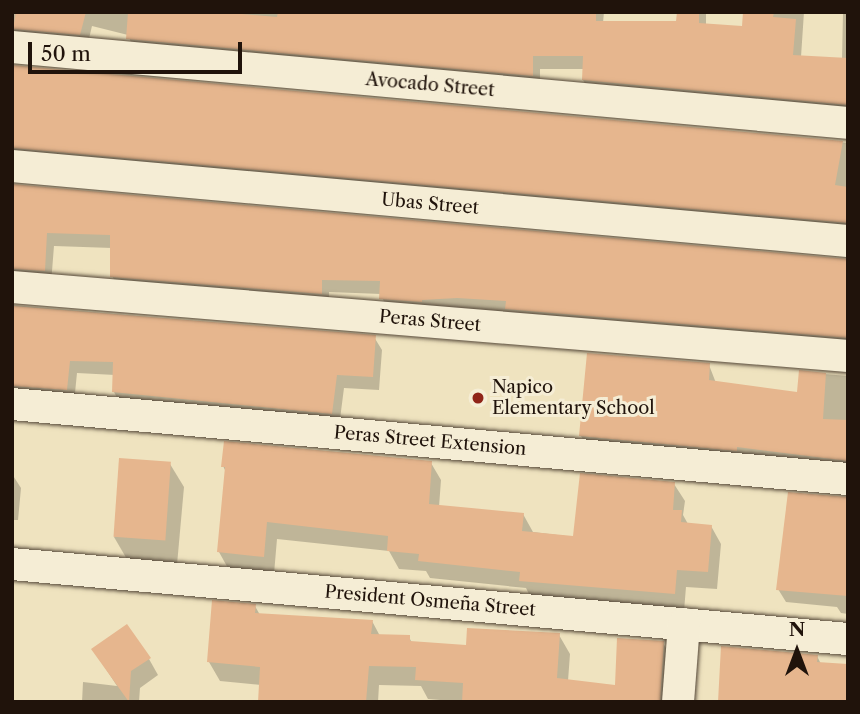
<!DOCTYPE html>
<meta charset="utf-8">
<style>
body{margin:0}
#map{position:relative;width:860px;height:714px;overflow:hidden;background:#efe3bf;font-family:"Libre Caslon Text",serif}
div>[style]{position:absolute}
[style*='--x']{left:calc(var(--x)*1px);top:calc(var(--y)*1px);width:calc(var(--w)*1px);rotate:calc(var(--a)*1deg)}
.shadow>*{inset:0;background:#0003}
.building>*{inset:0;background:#e6b68e;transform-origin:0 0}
.roads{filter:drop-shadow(0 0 2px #544738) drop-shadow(0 0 2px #544738)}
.minor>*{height:32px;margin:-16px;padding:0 16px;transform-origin:16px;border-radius:16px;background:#f5edd5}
.dots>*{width:19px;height:19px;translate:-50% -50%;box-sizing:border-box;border:4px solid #f5edd5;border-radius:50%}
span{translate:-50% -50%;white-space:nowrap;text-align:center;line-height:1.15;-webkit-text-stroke:6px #f5edd5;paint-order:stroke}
.street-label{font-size:18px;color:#20130b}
.poi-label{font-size:18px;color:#20130b}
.left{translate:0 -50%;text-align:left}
.frame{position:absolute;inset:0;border:14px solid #20130b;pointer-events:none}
.north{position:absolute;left:762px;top:616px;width:70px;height:70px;-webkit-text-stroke:5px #f5edd5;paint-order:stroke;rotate:0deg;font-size:19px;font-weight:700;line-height:28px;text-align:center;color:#20130b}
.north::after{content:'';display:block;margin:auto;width:24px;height:32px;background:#20130b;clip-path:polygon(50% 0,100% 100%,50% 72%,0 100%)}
.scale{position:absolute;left:28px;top:42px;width:214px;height:32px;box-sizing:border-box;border:4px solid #20130b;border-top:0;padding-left:9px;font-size:21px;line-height:24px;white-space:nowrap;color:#20130b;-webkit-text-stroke:5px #f5edd5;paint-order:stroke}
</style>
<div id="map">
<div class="shadow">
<i style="clip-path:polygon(12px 12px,604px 12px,603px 23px,678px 23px,678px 12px,706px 12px,706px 25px,744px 28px,745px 12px,804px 12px,801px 57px,842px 60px,843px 12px,848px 12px,848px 116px,591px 93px,583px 80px,584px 69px,540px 69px,540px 88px,135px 52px,128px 35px,92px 26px,87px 47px,23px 41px,12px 28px)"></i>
<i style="clip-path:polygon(12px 67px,848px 143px,848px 226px,12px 162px)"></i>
<i style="clip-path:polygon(12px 186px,848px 261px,848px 350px,388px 312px,381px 294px,329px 292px,329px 307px,120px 289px,112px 276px,112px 248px,54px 246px,51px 284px,12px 283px)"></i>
<i style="clip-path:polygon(12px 305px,374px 337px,382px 350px,379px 390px,344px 388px,339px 427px,121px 405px,114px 392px,115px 375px,77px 373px,74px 403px,12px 400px)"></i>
<i style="clip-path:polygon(709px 365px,716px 383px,799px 394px,800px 372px,848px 376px,848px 474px,589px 449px,581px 436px)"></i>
<i style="clip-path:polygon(431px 463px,441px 480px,439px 507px,523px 514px,533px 532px,574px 537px,674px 484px,685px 501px,683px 515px,688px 524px,711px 526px,721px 544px,717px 589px,686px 587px,684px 611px,531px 598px,526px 588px,430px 578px,426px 571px,399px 569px,389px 551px,277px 539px,274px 574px,229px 570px,219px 552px,226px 472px,223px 466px)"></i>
<i style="clip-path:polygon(170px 464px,184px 487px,177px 565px,128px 561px,114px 537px)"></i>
<i style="clip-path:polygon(12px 474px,21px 488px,18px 520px,12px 520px)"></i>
<i style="clip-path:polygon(848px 497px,848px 614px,841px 613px,837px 607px,786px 602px,778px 589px)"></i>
<i style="clip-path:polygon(255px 606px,260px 615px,372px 621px,380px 636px,409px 637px,412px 643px,467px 647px,559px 635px,570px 654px,568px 681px,616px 687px,663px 643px,674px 662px,671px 702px,464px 702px,428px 699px,421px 686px,379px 685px,378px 702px,259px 702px,261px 685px,220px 681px,209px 662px)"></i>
<i style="clip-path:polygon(93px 649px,149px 659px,158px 675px,140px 688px,139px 702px,82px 702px,83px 682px,117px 686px)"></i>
<i style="clip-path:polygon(817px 656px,821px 664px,848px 667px,848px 702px,720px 702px)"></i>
</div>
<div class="building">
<i style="clip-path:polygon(16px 12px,86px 12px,80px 35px,13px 29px)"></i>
<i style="clip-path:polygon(128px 12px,219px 12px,277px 17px,278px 12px,596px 12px,596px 21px,676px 21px,677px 12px,699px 12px,699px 23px,742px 26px,743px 12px,774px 12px,773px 17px,796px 19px,793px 55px,848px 58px,848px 105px,582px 80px,583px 56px,533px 56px,533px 76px,126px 39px)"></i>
<i style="clip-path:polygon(12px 65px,843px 141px,835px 185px,848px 187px,848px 223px,12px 148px)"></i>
<i style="clip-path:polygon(12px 184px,848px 259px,848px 338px,505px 309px,506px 301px,457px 298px,422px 300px,422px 302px,379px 299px,380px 281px,322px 280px,322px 294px,110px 277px,110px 235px,47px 233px,45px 271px,13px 269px)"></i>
<i style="clip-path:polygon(14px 306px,376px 335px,373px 377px,337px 375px,332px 414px,112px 392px,113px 362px,70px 361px,67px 390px,12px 386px)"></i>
<i style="clip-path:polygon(587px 353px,710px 363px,709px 380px,797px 392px,799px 370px,826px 373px,823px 419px,848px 420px,848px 461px,737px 447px,737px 451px,579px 436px)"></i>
<i style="clip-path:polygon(224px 441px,432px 461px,429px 504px,524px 513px,522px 531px,573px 536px,580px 473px,675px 482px,673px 510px,682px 510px,681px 522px,712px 525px,708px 572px,677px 570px,675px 594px,519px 581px,520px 572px,418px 561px,419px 554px,387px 551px,388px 536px,267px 522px,264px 557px,217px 552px,225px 467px,221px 467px)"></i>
<i style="left:119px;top:458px;width:52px;height:79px;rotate:4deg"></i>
<i style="clip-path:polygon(788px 492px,848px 497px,848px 596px,776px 590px)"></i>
<i style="clip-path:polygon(212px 600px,256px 604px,255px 613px,373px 620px,371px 634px,410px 635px,410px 641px,466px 645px,467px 628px,560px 633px,557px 678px,615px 685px,617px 638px,664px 641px,660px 702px,462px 702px,463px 683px,415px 680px,416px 667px,369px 666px,366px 702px,258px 702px,260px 667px,207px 662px)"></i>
<i style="clip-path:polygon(127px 624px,151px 658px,131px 671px,129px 702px,91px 649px)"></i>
<i style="clip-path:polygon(721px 646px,818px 655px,817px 662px,848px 664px,846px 702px,718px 702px)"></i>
</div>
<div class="roads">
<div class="minor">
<i style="--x:12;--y:47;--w:839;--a:5.19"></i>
<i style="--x:12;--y:166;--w:839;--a:5.13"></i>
<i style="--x:12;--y:287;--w:839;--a:4.72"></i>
<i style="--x:12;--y:404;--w:839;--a:5.13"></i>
<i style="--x:12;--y:564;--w:839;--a:5.13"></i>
<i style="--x:678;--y:702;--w:78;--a:-85.6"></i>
</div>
</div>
<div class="dots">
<i style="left:478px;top:398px;background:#8f2418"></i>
</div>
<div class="street-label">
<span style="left:430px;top:85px;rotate:5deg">Avocado Street</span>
<span style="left:430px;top:204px;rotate:5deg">Ubas Street</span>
<span style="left:430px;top:321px;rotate:5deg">Peras Street</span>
<span style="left:430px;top:441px;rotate:5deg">Peras Street Extension</span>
<span style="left:430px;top:601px;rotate:5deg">President Osmeña Street</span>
</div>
<div class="poi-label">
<span class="left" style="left:492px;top:398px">Napico<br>Elementary School</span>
</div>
<div class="frame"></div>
<div class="north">N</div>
<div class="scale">50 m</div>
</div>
